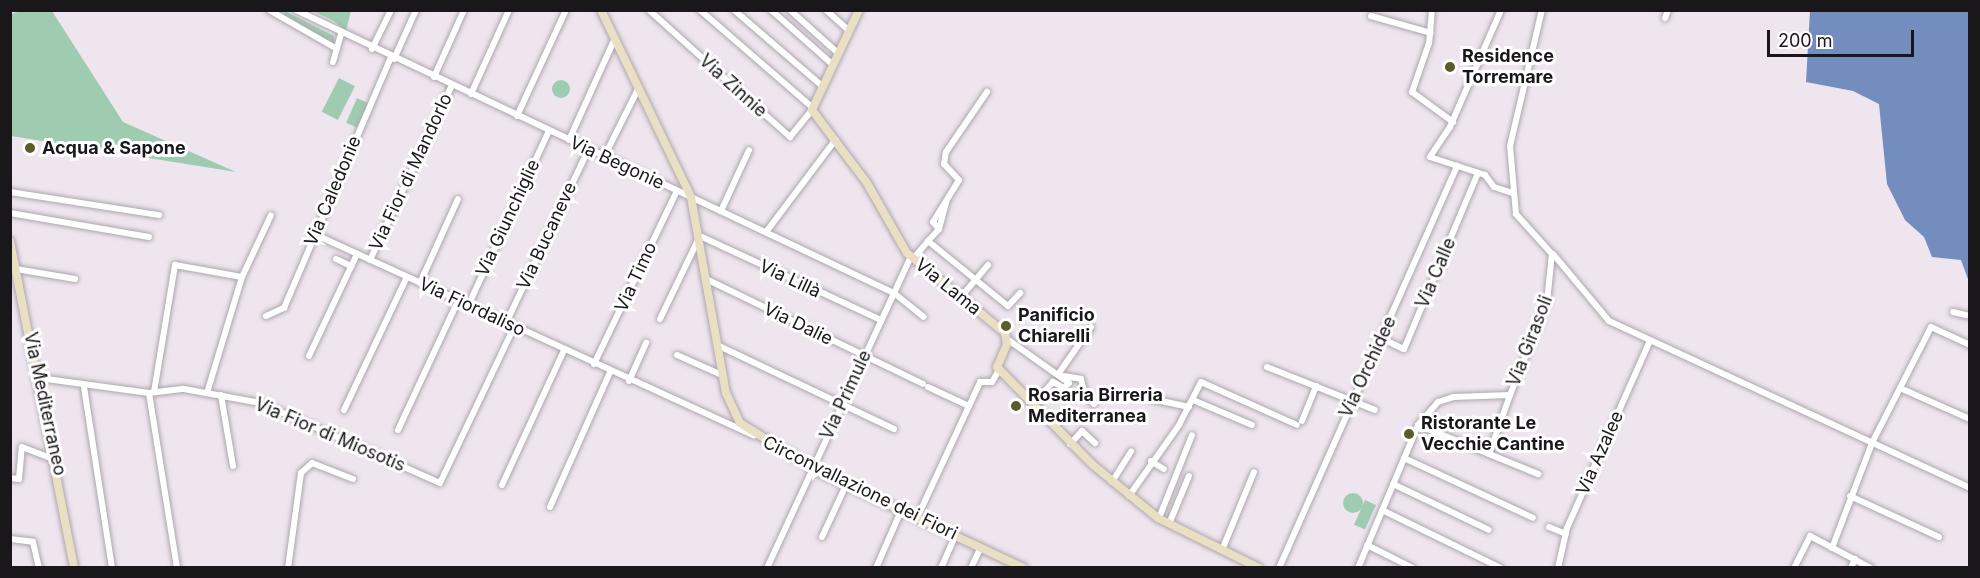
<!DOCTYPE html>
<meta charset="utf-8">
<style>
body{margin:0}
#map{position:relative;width:1980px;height:578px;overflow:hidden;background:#eee5ee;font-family:Inter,sans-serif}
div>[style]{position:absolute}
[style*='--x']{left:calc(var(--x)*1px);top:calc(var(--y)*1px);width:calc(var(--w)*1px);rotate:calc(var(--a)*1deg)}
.green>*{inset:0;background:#9fccb0;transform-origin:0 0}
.round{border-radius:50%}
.water>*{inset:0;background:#738dbf}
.roads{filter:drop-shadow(0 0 2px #aea6af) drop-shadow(0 0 2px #aea6af)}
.street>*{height:6px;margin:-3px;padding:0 3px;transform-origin:3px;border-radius:3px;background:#fff}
.secondary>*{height:8px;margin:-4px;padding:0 4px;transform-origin:4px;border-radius:4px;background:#e9dfc2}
.dots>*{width:16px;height:16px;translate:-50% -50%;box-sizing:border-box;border:3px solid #fff;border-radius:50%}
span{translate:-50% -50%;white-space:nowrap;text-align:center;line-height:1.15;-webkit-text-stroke:6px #fff;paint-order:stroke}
.poi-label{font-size:18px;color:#1a171a;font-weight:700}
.left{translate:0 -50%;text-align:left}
.street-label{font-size:18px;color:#1a171a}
.frame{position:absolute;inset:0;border:12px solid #1a171a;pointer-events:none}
.scale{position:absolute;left:1767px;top:30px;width:147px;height:27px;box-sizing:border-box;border:3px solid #1a171a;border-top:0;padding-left:8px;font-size:18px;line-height:21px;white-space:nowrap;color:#1a171a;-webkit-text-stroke:4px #fff;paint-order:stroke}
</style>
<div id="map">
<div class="green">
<i style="clip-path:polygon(21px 11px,52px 11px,123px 122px,236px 172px,11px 136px,11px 14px)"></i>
<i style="clip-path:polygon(285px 11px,334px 36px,334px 45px,283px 15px)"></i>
<i style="clip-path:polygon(313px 11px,351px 11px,346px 31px,334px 21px)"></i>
<i style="left:339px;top:78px;width:18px;height:38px;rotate:27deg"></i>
<i class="round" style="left:552px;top:80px;width:18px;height:18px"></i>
<i style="left:357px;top:98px;width:12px;height:27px;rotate:24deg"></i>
<i class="round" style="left:1343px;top:493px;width:20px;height:20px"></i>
<i style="left:1365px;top:500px;width:12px;height:27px;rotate:24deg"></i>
</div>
<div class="water">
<i style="clip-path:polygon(1810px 11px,1969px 11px,1969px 282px,1961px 260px,1932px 257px,1924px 237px,1905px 220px,1887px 184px,1879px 104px,1853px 91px,1806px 82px)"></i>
</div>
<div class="roads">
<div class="street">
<i style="--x:269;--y:10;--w:78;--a:29.8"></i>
<i style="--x:296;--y:10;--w:662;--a:25.33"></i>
<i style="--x:894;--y:293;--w:38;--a:39"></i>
<i style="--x:649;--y:10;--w:190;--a:42"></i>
<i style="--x:790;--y:137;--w:35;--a:-51"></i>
<i style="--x:700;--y:10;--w:148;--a:40.9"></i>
<i style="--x:734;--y:10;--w:116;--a:40.8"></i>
<i style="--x:771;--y:10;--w:83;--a:41.6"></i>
<i style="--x:790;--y:10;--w:64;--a:41.9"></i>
<i style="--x:826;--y:10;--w:31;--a:42"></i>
<i style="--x:1432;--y:10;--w:33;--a:95"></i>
<i style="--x:1429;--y:43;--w:52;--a:109.1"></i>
<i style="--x:1412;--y:92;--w:51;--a:36.2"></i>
<i style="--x:1501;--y:10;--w:128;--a:113.6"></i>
<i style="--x:1450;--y:127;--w:36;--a:124"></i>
<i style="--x:1430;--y:157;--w:58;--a:18.1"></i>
<i style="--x:1485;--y:175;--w:15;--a:53"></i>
<i style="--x:1494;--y:187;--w:20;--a:18"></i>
<i style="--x:1371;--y:16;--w:62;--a:15.8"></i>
<i style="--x:1665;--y:18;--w:9;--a:-69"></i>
<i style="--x:372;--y:49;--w:43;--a:-64"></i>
<i style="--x:394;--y:59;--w:54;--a:-65.8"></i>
<i style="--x:333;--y:62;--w:29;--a:-74"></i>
<i style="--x:434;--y:77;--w:73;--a:-65.9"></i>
<i style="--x:471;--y:94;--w:92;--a:-65.7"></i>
<i style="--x:517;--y:116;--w:117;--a:-65.2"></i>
<i style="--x:569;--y:140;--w:112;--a:-65.7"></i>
<i style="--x:604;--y:157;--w:76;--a:-63.4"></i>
<i style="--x:10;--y:192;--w:151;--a:8.8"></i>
<i style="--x:721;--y:211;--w:67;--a:-65.3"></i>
<i style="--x:10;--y:213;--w:141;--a:9.8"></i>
<i style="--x:939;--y:229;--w:28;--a:-75"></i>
<i style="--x:766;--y:232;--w:116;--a:-53"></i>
<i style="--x:314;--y:234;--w:484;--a:24.6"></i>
<i style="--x:928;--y:241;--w:16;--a:-47"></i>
<i style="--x:939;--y:229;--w:9;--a:-131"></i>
<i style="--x:933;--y:222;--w:49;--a:-58.2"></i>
<i style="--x:959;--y:180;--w:22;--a:-133"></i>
<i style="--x:944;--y:164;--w:12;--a:-81"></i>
<i style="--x:946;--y:152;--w:73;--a:-55.7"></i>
<i style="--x:1553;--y:254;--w:87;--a:50.1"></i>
<i style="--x:1609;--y:321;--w:398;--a:24.8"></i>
<i style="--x:336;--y:259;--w:17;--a:25"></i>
<i style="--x:913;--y:259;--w:23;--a:-50"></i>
<i style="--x:928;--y:241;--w:103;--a:39.1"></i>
<i style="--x:1008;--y:306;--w:18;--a:-47"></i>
<i style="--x:370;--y:260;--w:193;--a:-64.9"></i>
<i style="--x:16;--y:269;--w:60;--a:9.6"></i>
<i style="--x:706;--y:279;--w:241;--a:25.8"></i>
<i style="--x:420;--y:283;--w:92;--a:-65.7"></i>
<i style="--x:961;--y:297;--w:42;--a:-49.8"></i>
<i style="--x:468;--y:306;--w:193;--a:-65.2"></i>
<i style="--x:1953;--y:312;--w:17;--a:13"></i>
<i style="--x:266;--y:316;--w:20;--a:-24"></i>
<i style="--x:284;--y:308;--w:273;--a:-66.9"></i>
<i style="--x:660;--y:319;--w:92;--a:-64.3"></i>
<i style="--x:700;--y:236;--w:200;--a:24.9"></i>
<i style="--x:506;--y:323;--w:191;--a:-64.6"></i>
<i style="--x:1381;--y:338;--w:25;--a:26"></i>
<i style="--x:1404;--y:349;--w:191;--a:-67.2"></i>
<i style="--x:1007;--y:339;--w:76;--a:35.4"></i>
<i style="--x:1069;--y:383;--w:7;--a:135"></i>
<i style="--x:1064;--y:388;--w:13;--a:-151"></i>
<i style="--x:1053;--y:382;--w:28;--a:132"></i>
<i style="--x:717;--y:345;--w:196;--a:25.4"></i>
<i style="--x:677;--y:355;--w:49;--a:24"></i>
<i style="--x:309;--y:356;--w:113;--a:-64.8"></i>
<i style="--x:594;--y:364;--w:192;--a:-64.4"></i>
<i style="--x:1267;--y:367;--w:116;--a:21.7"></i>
<i style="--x:1059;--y:373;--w:56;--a:-55.2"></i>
<i style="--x:1063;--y:376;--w:18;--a:9"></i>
<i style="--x:1081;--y:379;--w:16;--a:76"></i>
<i style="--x:1085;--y:395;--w:13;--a:45"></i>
<i style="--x:39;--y:378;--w:111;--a:7.8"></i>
<i style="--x:149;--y:393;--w:35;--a:-7"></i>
<i style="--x:184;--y:389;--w:78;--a:10.3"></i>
<i style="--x:261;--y:403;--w:196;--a:24.1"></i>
<i style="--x:440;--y:483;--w:173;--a:-64.6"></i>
<i style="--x:629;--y:381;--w:42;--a:-65.9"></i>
<i style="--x:84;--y:387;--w:183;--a:81.2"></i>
<i style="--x:928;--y:387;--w:45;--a:24.9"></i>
<i style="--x:1900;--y:388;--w:77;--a:23.9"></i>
<i style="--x:154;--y:392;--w:129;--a:-80.6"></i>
<i style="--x:175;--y:265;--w:68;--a:10.2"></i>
<i style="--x:149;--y:393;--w:177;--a:80.9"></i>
<i style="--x:207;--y:393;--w:121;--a:-73.2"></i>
<i style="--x:242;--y:277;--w:68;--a:-64.9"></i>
<i style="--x:221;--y:395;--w:72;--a:80.4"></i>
<i style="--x:1148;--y:398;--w:42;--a:12.4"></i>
<i style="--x:1193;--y:400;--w:64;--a:23"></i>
<i style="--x:344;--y:410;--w:147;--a:-64.7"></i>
<i style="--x:1302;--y:421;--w:38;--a:-68"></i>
<i style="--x:1418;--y:425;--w:130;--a:22.2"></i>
<i style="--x:398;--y:430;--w:142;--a:-65.1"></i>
<i style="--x:1070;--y:444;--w:18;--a:-47"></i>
<i style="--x:1082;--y:431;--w:18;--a:43"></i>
<i style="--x:1489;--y:454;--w:63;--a:-70.4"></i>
<i style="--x:1404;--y:458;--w:142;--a:24.9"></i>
<i style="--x:1151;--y:461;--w:15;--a:32"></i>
<i style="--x:10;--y:478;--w:9;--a:6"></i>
<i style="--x:19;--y:479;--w:32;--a:-85"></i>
<i style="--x:22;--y:447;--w:34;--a:21"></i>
<i style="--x:1112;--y:482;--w:36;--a:-58"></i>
<i style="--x:1393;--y:484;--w:106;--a:25.6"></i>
<i style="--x:502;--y:485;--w:149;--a:-65.3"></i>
<i style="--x:1129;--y:496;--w:87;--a:-54.8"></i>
<i style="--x:1179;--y:425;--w:48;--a:-62.9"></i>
<i style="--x:1201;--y:382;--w:105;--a:24.1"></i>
<i style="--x:1850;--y:496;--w:98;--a:24.7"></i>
<i style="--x:550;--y:507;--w:148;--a:-66"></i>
<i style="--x:1382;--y:510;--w:132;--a:26"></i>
<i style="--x:917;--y:518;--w:150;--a:-65.1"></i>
<i style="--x:980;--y:382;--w:12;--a:0"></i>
<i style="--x:992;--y:382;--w:14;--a:-60"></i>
<i style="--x:1159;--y:518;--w:89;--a:-68.3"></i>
<i style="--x:1169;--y:524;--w:52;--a:-67.4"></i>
<i style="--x:1549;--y:527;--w:18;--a:22"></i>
<i style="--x:822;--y:537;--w:57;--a:-65.2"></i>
<i style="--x:10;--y:539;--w:23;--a:7"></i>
<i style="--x:33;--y:542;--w:27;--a:77"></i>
<i style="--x:1367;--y:545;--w:51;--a:26.6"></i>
<i style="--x:1832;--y:548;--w:112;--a:-69.1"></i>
<i style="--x:1872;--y:443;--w:130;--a:-63"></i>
<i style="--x:1931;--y:327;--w:43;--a:24.8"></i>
<i style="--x:1222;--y:550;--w:84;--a:-67.7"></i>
<i style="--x:288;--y:568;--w:96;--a:-82.2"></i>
<i style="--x:301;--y:473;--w:15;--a:-42"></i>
<i style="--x:312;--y:463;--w:44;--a:21.3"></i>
<i style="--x:767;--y:568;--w:344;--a:-65.2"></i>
<i style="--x:876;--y:568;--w:62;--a:-66.3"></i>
<i style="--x:941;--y:568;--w:35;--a:-66"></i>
<i style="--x:971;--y:568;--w:23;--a:-65"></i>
<i style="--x:1279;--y:568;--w:440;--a:-66.1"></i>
<i style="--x:1358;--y:568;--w:155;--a:-67.2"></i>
<i style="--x:1418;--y:425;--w:30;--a:-49"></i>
<i style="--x:1438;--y:402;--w:16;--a:-18"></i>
<i style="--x:1453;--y:397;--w:57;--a:-2"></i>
<i style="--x:1510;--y:395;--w:100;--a:-68.3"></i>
<i style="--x:1547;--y:302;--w:48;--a:-84.1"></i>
<i style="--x:1552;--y:254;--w:54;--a:-132"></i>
<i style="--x:1516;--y:214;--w:68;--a:-95"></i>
<i style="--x:1510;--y:146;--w:140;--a:-76.8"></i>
<i style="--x:1558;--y:568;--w:41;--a:-77.3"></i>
<i style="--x:1567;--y:528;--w:205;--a:-66.1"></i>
<i style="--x:1794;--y:568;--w:36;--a:-63"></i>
<i style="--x:1810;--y:536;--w:69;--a:27.7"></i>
<i style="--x:1851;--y:568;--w:10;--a:-66"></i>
</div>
<div class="secondary">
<i style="--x:601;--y:10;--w:208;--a:64.3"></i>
<i style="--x:691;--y:197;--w:199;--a:79.9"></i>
<i style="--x:726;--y:393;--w:33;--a:65"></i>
<i style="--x:740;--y:423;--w:93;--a:31.8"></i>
<i style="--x:819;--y:472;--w:226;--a:25.1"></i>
<i style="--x:859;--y:10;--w:110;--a:115.2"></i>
<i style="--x:812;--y:110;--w:91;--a:53"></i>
<i style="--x:867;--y:183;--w:81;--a:60.3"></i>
<i style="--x:907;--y:253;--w:127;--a:39.2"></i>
<i style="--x:1005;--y:333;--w:11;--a:80"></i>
<i style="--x:1007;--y:344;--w:25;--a:113"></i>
<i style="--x:997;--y:367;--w:137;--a:45.6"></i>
<i style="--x:1093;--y:465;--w:84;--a:39.2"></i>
<i style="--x:1158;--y:518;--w:113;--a:26.3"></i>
<i style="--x:10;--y:241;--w:333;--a:78.9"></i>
</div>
</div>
<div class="dots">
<i style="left:1450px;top:67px;background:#5b5c29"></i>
<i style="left:30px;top:148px;background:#5b5c29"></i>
<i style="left:1006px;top:326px;background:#5b5c29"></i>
<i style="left:1016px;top:406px;background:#5b5c29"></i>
<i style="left:1409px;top:434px;background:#5b5c29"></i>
</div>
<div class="poi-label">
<span class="left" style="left:1462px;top:67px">Residence<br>Torremare</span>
<span class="left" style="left:42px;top:148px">Acqua &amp; Sapone</span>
<span class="left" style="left:1018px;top:326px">Panificio<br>Chiarelli</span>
<span class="left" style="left:1028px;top:406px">Rosaria Birreria<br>Mediterranea</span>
<span class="left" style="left:1421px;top:434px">Ristorante Le<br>Vecchie Cantine</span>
</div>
<div class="street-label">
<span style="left:733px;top:86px;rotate:42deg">Via Zinnie</span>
<span style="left:617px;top:163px;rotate:25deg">Via Begonie</span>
<span style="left:411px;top:172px;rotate:-65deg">Via Fior di Mandorlo</span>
<span style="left:333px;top:191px;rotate:-67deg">Via Caledonie</span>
<span style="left:508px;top:218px;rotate:-65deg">Via Giunchiglie</span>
<span style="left:547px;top:236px;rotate:-65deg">Via Bucaneve</span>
<span style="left:1436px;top:273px;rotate:-67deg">Via Calle</span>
<span style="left:636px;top:277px;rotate:-65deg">Via Timo</span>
<span style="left:790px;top:279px;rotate:25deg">Via Lillà</span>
<span style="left:948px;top:287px;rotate:39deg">Via Lama</span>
<span style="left:472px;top:307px;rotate:25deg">Via Fiordaliso</span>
<span style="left:798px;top:324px;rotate:26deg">Via Dalie</span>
<span style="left:1530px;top:341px;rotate:-69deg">Via Girasoli</span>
<span style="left:1368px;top:367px;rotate:-65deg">Via Orchidee</span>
<span style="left:846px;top:395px;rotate:-65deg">Via Primule</span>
<span style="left:45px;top:404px;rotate:78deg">Via Mediterraneo</span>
<span style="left:330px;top:435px;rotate:23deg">Via Fior di Miosotis</span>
<span style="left:1600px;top:453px;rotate:-66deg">Via Azalee</span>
<span style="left:860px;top:488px;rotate:26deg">Circonvallazione dei Fiori</span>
</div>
<div class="frame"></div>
<div class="scale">200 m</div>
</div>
